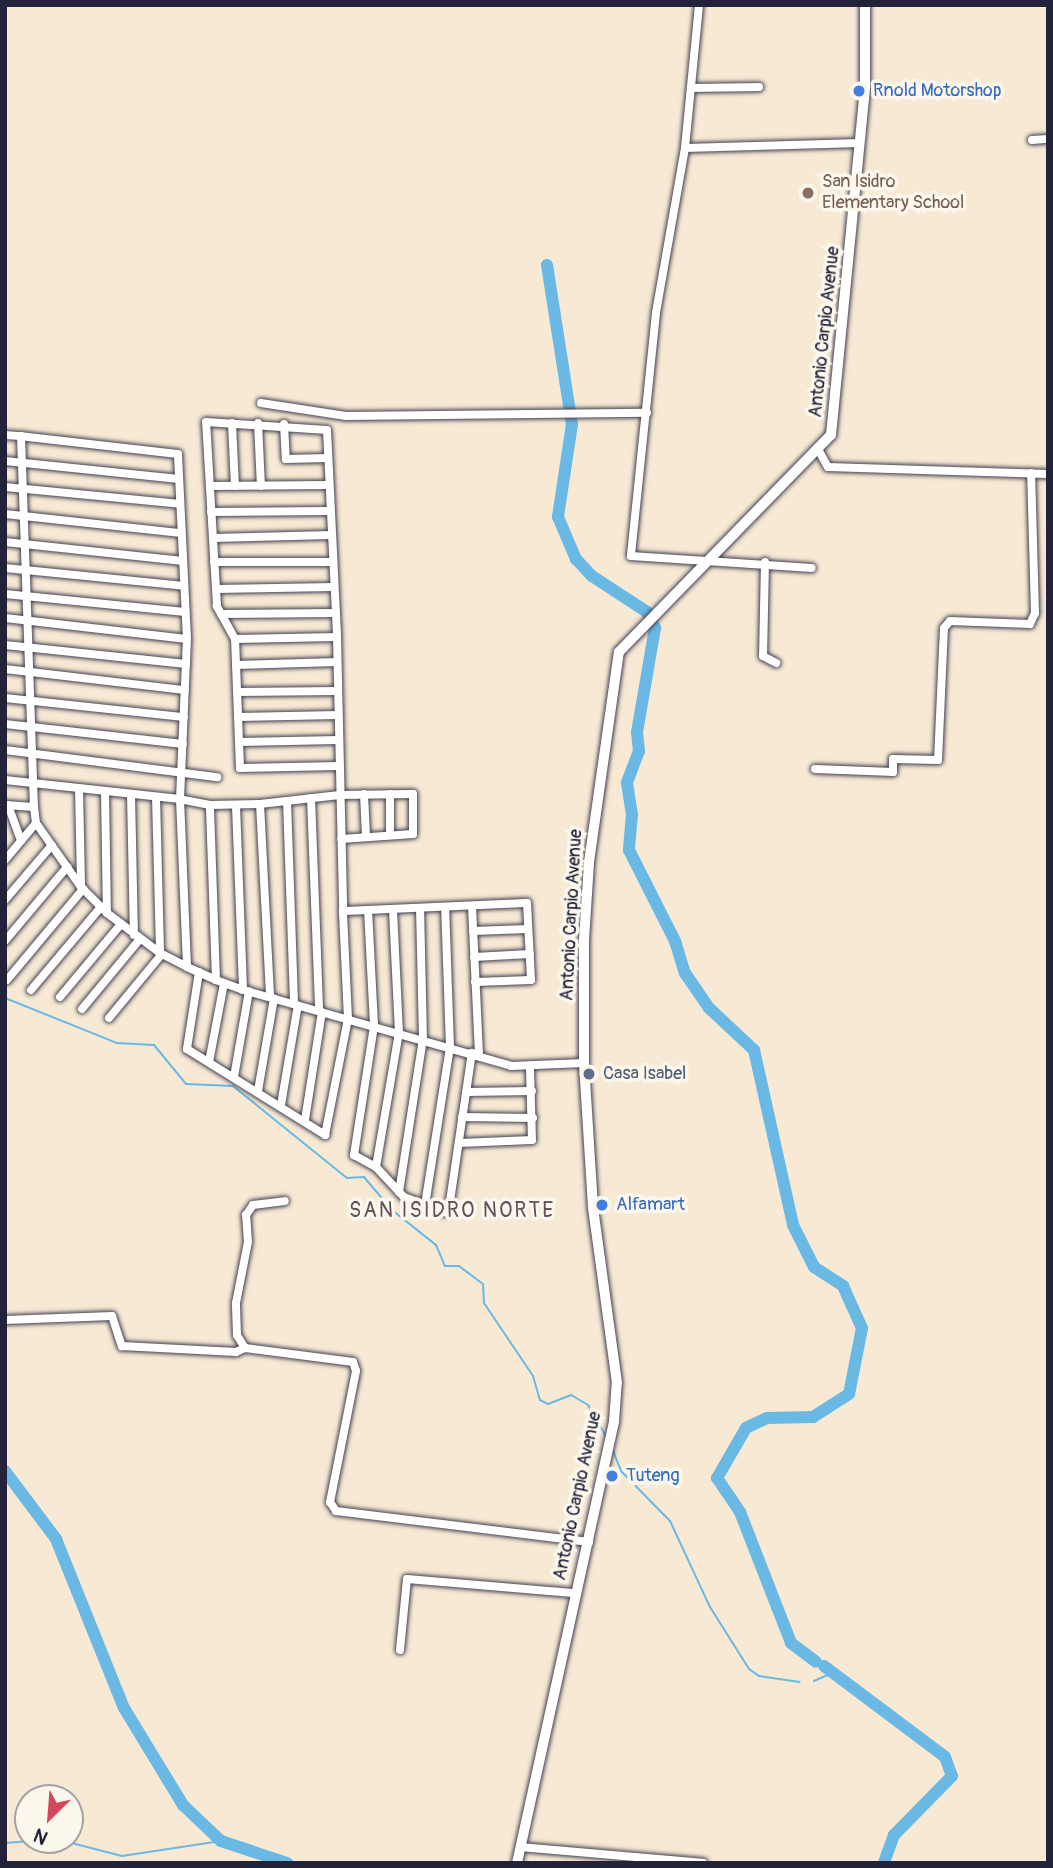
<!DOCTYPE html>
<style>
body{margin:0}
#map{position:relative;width:1053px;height:1868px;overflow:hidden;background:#f7e9d4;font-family:Pangolin,sans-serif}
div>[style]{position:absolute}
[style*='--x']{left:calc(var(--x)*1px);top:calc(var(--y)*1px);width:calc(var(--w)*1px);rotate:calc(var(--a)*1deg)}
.stream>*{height:2px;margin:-1px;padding:0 1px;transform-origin:1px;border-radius:1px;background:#69b9e4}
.river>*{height:12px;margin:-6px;padding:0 6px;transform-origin:6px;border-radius:6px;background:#69b9e4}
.roads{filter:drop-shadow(0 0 2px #424052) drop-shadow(0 0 2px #424052)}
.minor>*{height:8px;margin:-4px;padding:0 4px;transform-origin:4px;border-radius:4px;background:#fff}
.tertiary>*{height:10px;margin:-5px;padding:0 5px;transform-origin:5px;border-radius:5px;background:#fff}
.dots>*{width:19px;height:19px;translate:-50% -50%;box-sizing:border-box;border:4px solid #fbf7ec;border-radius:50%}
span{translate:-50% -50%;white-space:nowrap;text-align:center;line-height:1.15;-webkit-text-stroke:7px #fbf7ec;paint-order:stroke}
.shop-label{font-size:18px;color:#366cbe}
.left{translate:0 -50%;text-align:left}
.education-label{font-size:18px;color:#785e54}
.street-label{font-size:18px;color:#22223b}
.service-label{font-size:18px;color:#4e5e75}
.quarter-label{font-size:21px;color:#615158;letter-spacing:2px}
.frame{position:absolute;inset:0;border:7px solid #22223b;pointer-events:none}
.north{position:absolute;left:14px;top:1784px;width:70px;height:70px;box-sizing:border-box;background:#fbf7ec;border:2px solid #a4a2a5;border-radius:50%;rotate:205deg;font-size:19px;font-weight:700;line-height:28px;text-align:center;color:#22223b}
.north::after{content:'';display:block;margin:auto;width:24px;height:32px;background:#d1495b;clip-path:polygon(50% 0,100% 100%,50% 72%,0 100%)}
</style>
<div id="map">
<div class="stream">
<i style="--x:5;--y:998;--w:121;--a:21.9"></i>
<i style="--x:117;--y:1043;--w:37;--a:3"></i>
<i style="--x:154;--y:1045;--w:50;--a:50.6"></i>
<i style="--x:186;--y:1084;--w:47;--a:2.4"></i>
<i style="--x:233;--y:1086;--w:146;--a:38.9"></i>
<i style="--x:347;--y:1178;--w:17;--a:-3"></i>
<i style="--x:364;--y:1177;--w:43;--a:49.7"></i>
<i style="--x:392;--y:1210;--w:56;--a:38.5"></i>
<i style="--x:436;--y:1245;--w:23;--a:67"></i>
<i style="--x:445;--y:1266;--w:14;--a:0"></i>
<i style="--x:459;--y:1266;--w:30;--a:37"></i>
<i style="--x:483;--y:1284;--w:19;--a:87"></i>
<i style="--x:484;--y:1303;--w:88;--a:56.1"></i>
<i style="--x:533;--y:1376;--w:25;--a:74"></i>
<i style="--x:540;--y:1400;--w:9;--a:27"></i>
<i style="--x:548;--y:1404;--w:25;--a:-21"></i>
<i style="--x:571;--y:1395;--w:20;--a:30"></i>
<i style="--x:588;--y:1405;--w:36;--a:60"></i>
<i style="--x:613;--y:1451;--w:22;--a:68"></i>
<i style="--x:621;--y:1471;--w:70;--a:45.6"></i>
<i style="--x:670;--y:1521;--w:95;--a:65.1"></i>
<i style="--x:710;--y:1607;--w:73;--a:57.8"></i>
<i style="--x:749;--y:1669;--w:12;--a:35"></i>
<i style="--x:759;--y:1676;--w:41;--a:8.3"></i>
<i style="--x:814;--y:1681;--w:22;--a:-24"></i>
<i style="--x:60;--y:1840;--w:64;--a:14.5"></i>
<i style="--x:122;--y:1856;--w:100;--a:-8.6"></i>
<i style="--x:5;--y:1843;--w:41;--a:-4.2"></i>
</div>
<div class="river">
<i style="--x:547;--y:265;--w:161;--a:81.1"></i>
<i style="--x:572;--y:424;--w:94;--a:98.6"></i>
<i style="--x:558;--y:517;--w:46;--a:66.8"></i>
<i style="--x:576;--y:559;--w:23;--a:47"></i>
<i style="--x:592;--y:576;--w:66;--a:33.2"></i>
<i style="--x:647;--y:612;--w:18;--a:63"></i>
<i style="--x:655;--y:628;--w:106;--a:99.8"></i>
<i style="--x:637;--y:732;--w:19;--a:84"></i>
<i style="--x:639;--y:751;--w:34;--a:111"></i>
<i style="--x:627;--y:783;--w:31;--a:81"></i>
<i style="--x:632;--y:814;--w:36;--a:95"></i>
<i style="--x:629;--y:850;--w:102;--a:63.2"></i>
<i style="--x:675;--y:941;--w:34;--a:73"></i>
<i style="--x:685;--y:973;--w:42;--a:55.6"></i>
<i style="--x:709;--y:1008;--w:62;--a:43"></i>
<i style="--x:754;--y:1050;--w:179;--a:77.4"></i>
<i style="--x:793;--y:1225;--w:47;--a:63.4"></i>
<i style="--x:814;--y:1267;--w:35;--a:33"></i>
<i style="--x:843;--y:1286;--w:46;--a:65.7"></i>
<i style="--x:862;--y:1328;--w:67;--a:101.1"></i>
<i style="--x:849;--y:1394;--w:43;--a:147.4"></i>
<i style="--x:813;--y:1417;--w:46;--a:178.8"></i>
<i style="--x:767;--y:1418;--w:23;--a:155"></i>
<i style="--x:746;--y:1428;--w:58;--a:120.1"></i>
<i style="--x:717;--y:1478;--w:41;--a:55.9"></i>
<i style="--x:740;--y:1512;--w:141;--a:68.7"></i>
<i style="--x:791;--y:1643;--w:31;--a:37"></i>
<i style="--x:5;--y:1471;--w:85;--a:53.1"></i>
<i style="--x:56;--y:1539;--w:182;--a:68.1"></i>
<i style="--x:124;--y:1708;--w:114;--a:58.7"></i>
<i style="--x:183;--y:1805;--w:52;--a:43.5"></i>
<i style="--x:221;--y:1841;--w:70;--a:18.4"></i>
<i style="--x:824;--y:1666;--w:151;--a:36.9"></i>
<i style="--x:945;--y:1757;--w:20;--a:70"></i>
<i style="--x:952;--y:1776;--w:83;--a:134.5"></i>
<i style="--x:894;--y:1835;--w:30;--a:110"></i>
</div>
<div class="roads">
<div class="minor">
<i style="--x:699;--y:5;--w:144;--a:95.6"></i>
<i style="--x:685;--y:148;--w:168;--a:100"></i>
<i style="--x:656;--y:313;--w:244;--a:95.9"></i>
<i style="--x:631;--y:556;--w:181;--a:3.8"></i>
<i style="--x:693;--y:88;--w:66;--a:-0.9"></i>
<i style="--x:1032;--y:140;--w:16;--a:-4"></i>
<i style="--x:685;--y:148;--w:175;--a:-1.6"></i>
<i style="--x:261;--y:403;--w:86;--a:8.7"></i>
<i style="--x:346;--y:416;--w:301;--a:-0.6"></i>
<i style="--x:232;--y:423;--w:63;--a:87.3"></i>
<i style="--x:258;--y:423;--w:63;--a:87.3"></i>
<i style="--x:284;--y:424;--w:35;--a:87"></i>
<i style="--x:286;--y:459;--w:42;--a:-1.4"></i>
<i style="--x:5;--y:435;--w:16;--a:4"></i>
<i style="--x:819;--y:451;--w:18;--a:61"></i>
<i style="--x:828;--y:467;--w:220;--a:1.8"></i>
<i style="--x:5;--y:461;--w:175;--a:5.9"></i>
<i style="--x:210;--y:486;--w:118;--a:-0.5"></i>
<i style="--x:5;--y:487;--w:176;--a:5.5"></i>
<i style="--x:211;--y:512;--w:119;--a:-0.5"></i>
<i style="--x:5;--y:514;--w:177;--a:6.2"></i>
<i style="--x:213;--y:538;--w:118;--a:-1.5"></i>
<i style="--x:5;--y:542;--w:179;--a:6.1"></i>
<i style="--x:214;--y:562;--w:119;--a:0"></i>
<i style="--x:765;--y:562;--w:94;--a:91.2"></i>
<i style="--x:763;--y:656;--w:15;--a:28"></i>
<i style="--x:5;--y:568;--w:180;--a:5.7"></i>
<i style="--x:216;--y:589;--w:118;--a:-1"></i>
<i style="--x:5;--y:594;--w:181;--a:5.7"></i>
<i style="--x:221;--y:614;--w:115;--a:-0.5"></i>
<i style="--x:5;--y:618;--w:183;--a:6.6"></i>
<i style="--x:235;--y:639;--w:102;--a:-1.1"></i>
<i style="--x:5;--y:645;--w:182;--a:6"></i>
<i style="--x:236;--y:665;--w:101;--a:-1.7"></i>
<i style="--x:5;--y:669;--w:181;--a:6.7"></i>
<i style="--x:237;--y:692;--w:101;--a:-0.6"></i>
<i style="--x:5;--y:698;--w:180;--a:6.1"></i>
<i style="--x:238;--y:717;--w:100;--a:-1.1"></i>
<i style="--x:5;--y:724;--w:179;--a:6.4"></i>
<i style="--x:239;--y:742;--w:99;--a:-1.2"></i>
<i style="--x:5;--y:750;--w:214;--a:7.3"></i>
<i style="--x:339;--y:766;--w:99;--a:178.8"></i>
<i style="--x:240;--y:768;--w:129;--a:-92.2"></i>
<i style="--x:235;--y:639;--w:38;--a:-119"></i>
<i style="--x:217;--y:606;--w:184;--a:-93.4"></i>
<i style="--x:206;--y:422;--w:121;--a:3.8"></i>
<i style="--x:327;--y:430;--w:207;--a:87.2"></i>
<i style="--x:337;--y:637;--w:274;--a:88.7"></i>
<i style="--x:815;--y:769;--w:78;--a:2.2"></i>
<i style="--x:893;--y:772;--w:13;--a:-90"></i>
<i style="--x:893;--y:759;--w:45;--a:1.3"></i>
<i style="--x:938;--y:760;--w:132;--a:-87.4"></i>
<i style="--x:944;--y:628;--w:9;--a:-49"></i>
<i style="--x:950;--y:621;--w:80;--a:2.1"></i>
<i style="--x:1030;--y:624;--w:12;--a:-66"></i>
<i style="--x:1035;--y:613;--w:140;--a:-91.6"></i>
<i style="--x:5;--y:780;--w:176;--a:6.2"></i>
<i style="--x:180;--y:799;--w:168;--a:87.6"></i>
<i style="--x:79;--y:788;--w:99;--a:88.8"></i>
<i style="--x:105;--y:791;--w:122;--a:89.1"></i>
<i style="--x:131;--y:794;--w:141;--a:88.8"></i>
<i style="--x:364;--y:794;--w:43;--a:87.3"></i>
<i style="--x:390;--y:794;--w:41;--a:90"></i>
<i style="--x:156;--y:797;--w:156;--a:88.5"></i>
<i style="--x:311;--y:798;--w:213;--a:87.8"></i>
<i style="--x:287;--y:801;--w:203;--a:88"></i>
<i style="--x:260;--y:804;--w:80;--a:-6.5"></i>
<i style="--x:339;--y:795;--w:74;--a:-0.8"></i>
<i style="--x:413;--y:794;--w:40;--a:90"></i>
<i style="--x:413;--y:834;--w:72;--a:176"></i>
<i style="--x:5;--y:805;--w:29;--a:4"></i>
<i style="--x:8;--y:805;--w:38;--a:70"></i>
<i style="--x:210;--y:805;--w:50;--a:-1.1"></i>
<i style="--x:260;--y:804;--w:193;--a:87"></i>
<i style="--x:236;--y:806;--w:184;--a:87.8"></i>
<i style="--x:5;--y:860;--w:48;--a:-50"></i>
<i style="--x:5;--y:900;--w:72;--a:-49.5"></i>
<i style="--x:472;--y:906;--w:149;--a:87.3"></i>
<i style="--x:368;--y:910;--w:116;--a:87"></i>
<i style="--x:374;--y:1026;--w:131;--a:98.8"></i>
<i style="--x:354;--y:1155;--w:25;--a:29"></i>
<i style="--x:376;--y:1167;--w:41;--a:47"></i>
<i style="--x:404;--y:1197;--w:43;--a:20.6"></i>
<i style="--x:444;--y:1212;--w:6;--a:-39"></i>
<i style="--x:449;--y:1208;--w:157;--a:-81.6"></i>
<i style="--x:473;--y:931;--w:55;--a:-2.1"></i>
<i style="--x:5;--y:941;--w:97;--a:-50"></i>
<i style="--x:474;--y:957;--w:56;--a:-3.1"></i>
<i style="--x:199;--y:972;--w:78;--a:98.9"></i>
<i style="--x:187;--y:1049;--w:163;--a:31.9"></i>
<i style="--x:325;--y:1135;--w:118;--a:-78.8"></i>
<i style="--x:348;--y:1019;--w:108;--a:-92.7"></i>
<i style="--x:343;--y:911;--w:184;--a:-2.5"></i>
<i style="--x:527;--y:903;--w:77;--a:87"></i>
<i style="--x:531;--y:980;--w:56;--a:178"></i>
<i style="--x:7;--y:980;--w:119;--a:-50.1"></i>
<i style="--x:216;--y:980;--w:175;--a:-92"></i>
<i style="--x:210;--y:805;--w:31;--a:-169"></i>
<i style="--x:180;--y:799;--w:160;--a:-87.5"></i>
<i style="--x:187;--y:639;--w:185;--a:-92.8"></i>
<i style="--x:178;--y:454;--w:158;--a:-173.5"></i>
<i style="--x:21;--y:436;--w:371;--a:88"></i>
<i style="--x:34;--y:807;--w:16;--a:83"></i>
<i style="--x:36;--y:823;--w:78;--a:54.9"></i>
<i style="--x:81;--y:887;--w:37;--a:45"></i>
<i style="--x:107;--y:913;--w:66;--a:37"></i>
<i style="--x:160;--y:953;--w:30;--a:27"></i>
<i style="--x:187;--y:967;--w:32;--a:24"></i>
<i style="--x:216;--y:980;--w:29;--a:20"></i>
<i style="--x:243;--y:990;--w:279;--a:15.8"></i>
<i style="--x:511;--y:1066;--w:73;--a:-2.4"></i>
<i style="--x:31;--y:990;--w:109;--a:-49.9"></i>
<i style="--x:60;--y:997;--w:95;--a:-50.1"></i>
<i style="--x:82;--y:1009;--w:91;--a:-50.4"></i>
<i style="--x:109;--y:1018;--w:83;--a:-50.4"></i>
<i style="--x:209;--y:1062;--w:80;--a:-79.2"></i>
<i style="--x:234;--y:1077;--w:87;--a:-80.1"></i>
<i style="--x:258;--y:1091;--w:94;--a:-80.2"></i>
<i style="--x:466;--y:1092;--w:66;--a:-0.9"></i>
<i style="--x:281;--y:1105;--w:101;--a:-80.4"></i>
<i style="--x:462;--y:1117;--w:71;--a:0.8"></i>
<i style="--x:305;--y:1120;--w:109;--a:-81.1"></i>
<i style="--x:459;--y:1143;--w:73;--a:-2.4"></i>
<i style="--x:532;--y:1140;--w:72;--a:-91.6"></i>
<i style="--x:376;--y:1167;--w:136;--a:-80.3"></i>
<i style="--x:399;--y:1033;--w:124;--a:-92.8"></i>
<i style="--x:399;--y:1192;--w:155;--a:-81.1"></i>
<i style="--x:423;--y:1039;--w:131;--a:-91.3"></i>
<i style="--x:425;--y:1205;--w:160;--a:-81"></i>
<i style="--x:450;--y:1047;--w:140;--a:-92"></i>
<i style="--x:5;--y:1320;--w:107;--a:-2.1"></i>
<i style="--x:112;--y:1316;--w:32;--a:72"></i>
<i style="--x:122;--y:1346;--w:114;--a:3"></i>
<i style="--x:236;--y:1352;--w:10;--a:-24"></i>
<i style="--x:245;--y:1348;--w:109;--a:7.4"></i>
<i style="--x:353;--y:1362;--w:9;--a:72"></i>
<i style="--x:356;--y:1371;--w:134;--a:101.2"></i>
<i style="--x:330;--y:1502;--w:11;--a:56"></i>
<i style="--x:336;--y:1511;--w:255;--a:7"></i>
<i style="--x:245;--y:1348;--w:15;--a:-122"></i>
<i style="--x:237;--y:1335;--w:32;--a:-92"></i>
<i style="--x:236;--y:1303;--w:62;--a:-78.9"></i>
<i style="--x:248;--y:1242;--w:27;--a:-94"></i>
<i style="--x:246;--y:1215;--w:12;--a:-55"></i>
<i style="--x:253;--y:1205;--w:32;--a:-7"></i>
<i style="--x:400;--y:1650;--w:71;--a:-84.4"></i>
<i style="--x:407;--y:1579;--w:169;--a:4.8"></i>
<i style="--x:521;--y:1847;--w:183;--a:5"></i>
</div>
<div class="tertiary">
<i style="--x:517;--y:1863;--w:452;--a:-77.6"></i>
<i style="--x:614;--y:1422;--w:39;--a:-86"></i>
<i style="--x:617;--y:1383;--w:178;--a:-97.8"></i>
<i style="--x:593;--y:1207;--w:144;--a:-93.6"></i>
<i style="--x:584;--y:1063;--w:123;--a:-90"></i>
<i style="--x:584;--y:940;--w:78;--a:-86.3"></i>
<i style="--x:589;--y:862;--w:212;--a:-81.9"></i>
<i style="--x:619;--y:652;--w:303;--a:-45.7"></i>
<i style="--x:831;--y:435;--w:350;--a:-84.4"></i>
<i style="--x:865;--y:87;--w:82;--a:-90"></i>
</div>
</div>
<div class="dots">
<i style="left:859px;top:91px;background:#3f7fe0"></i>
<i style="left:808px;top:193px;background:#8d6e63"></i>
<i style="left:589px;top:1074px;background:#5c6f8a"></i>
<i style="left:602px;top:1205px;background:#3f7fe0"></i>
<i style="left:612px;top:1476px;background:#3f7fe0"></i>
</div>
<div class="shop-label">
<span class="left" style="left:873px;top:91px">Rnold Motorshop</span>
<span class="left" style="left:616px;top:1205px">Alfamart</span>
<span class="left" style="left:626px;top:1476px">Tuteng</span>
</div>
<div class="education-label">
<span class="left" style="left:822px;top:193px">San Isidro<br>Elementary School</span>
</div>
<div class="street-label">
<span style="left:825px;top:332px;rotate:-84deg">Antonio Carpio Avenue</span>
<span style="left:572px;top:915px;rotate:-87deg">Antonio Carpio Avenue</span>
<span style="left:578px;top:1496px;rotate:-78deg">Antonio Carpio Avenue</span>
</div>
<div class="service-label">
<span class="left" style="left:603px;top:1074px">Casa Isabel</span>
</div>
<div class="quarter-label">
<span style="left:452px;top:1211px">SAN ISIDRO NORTE</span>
</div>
<div class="frame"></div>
<div class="north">N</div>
</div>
